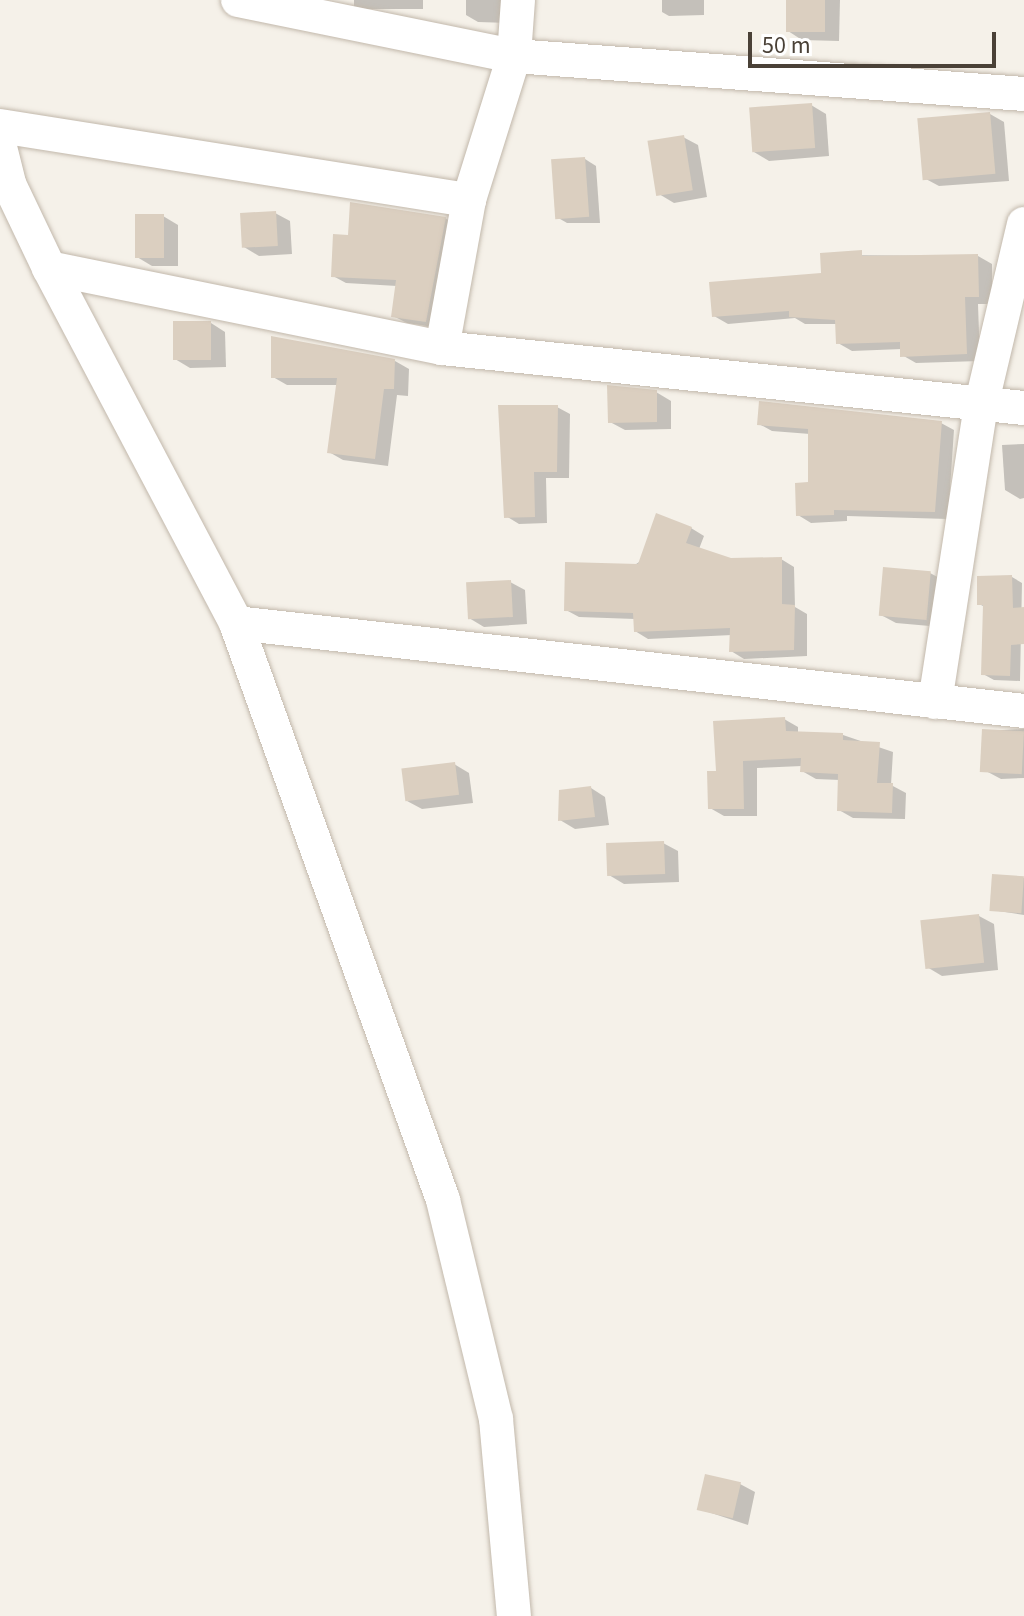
<!DOCTYPE html>
<style>
body{margin:0}
#map{position:relative;width:1024px;height:1616px;overflow:hidden;background:#f5f1e9;font-family:"Source Sans 3",sans-serif}
div>[style]{position:absolute}
[style*='--x']{left:calc(var(--x)*1px);top:calc(var(--y)*1px);width:calc(var(--w)*1px);rotate:calc(var(--a)*1deg)}
.shadow>*{inset:0;background:#0003;transform-origin:0 0}
.building>*{inset:0;background:#dbcfc0;transform-origin:0 0}
.roads{filter:drop-shadow(0 0 2px #c2b8ab) drop-shadow(0 0 2px #c2b8ab)}
.minor>*{height:34px;margin:-17px;padding:0 17px;transform-origin:17px;border-radius:17px;background:#fff}
span{translate:-50% -50%;white-space:nowrap;text-align:center;line-height:1.15;-webkit-text-stroke:7px #fff;paint-order:stroke}
.scale{position:absolute;left:748px;top:32px;width:248px;height:36px;box-sizing:border-box;border:4px solid #4a4137;border-top:0;padding-left:10px;font-size:24px;line-height:28px;white-space:nowrap;color:#4a4137;-webkit-text-stroke:6px #fff;paint-order:stroke}
</style>
<div id="map">
<div class="shadow">
<i style="left:354px;top:0;width:69px;height:9px"></i>
<i style="clip-path:polygon(466px 0,511px 0,509px 23px,478px 22px,466px 15px)"></i>
<i style="clip-path:polygon(662px 0,704px 0,704px 15px,669px 16px,662px 12px)"></i>
<i style="clip-path:polygon(788px 0,840px 0,839px 41px,802px 40px,788px 31px)"></i>
<i style="clip-path:polygon(811px 105px,826px 114px,829px 156px,769px 161px,754px 152px)"></i>
<i style="clip-path:polygon(990px 114px,1004px 122px,1009px 181px,939px 186px,924px 178px)"></i>
<i style="clip-path:polygon(683px 137px,698px 145px,707px 197px,674px 203px,659px 194px)"></i>
<i style="clip-path:polygon(585px 159px,596px 166px,600px 223px,567px 223px,555px 216px)"></i>
<i style="clip-path:polygon(275px 213px,290px 221px,292px 254px,259px 256px,244px 247px)"></i>
<i style="clip-path:polygon(163px 216px,178px 225px,178px 266px,152px 266px,137px 257px)"></i>
<i style="clip-path:polygon(445px 218px,458px 226px,440px 328px,407px 323px,393px 316px,397px 286px,346px 283px,333px 276px,350px 237px)"></i>
<i style="clip-path:polygon(822px 255px,978px 256px,992px 264px,992px 304px,978px 304px,980px 361px,916px 363px,902px 355px,902px 349px,852px 351px,838px 343px,837px 324px,805px 324px,795px 318px,728px 324px,714px 316px,823px 275px)"></i>
<i style="clip-path:polygon(211px 323px,225px 332px,226px 367px,190px 368px,175px 359px)"></i>
<i style="clip-path:polygon(395px 361px,409px 369px,408px 396px,397px 395px,388px 466px,343px 460px,329px 452px,338px 385px,287px 385px,273px 377px)"></i>
<i style="clip-path:polygon(656px 392px,671px 401px,671px 429px,625px 430px,610px 422px)"></i>
<i style="clip-path:polygon(500px 407px,557px 407px,570px 414px,569px 478px,546px 478px,547px 523px,519px 524px,506px 516px)"></i>
<i style="clip-path:polygon(941px 423px,954px 430px,948px 519px,847px 516px,847px 521px,811px 523px,798px 515px,809px 484px,810px 434px,772px 431px,759px 424px)"></i>
<i style="clip-path:polygon(1024px 444px,1024px 498px,1020px 499px,1005px 490px,1002px 445px)"></i>
<i style="clip-path:polygon(691px 528px,704px 536px,699px 549px,731px 560px,781px 559px,794px 567px,795px 607px,807px 614px,807px 656px,744px 659px,731px 651px,732px 635px,648px 639px,635px 631px,635px 619px,579px 617px,566px 610px)"></i>
<i style="clip-path:polygon(930px 573px,945px 581px,941px 627px,896px 623px,881px 615px)"></i>
<i style="clip-path:polygon(1012px 577px,1022px 583px,1020px 681px,994px 680px,983px 674px,985px 607px,979px 604px)"></i>
<i style="clip-path:polygon(510px 582px,525px 590px,527px 624px,484px 627px,469px 618px)"></i>
<i style="clip-path:polygon(784px 719px,798px 727px,798px 733px,843px 735px,893px 752px,891px 785px,906px 793px,905px 819px,853px 818px,839px 810px,840px 780px,816px 779px,802px 771px,802px 766px,757px 768px,757px 816px,724px 816px,710px 808px,718px 773px)"></i>
<i style="clip-path:polygon(1024px 729px,1024px 778px,1001px 779px,986px 771px,984px 731px)"></i>
<i style="clip-path:polygon(454px 764px,469px 773px,473px 803px,422px 809px,407px 801px)"></i>
<i style="clip-path:polygon(591px 788px,605px 797px,609px 825px,575px 829px,560px 820px)"></i>
<i style="clip-path:polygon(663px 843px,678px 851px,679px 882px,624px 884px,609px 875px)"></i>
<i style="clip-path:polygon(994px 877px,1024px 878px,1024px 915px,992px 910px)"></i>
<i style="clip-path:polygon(979px 916px,994px 924px,998px 970px,942px 976px,927px 967px)"></i>
<i style="clip-path:polygon(740px 1484px,755px 1492px,748px 1525px,699px 1509px)"></i>
</div>
<div class="building">
<i style="left:786px;top:0;width:39px;height:32px"></i>
<i style="left:812px;top:103px;width:45px;height:63px;rotate:86deg"></i>
<i style="left:990px;top:112px;width:62px;height:73px;rotate:85deg"></i>
<i style="left:684px;top:135px;width:56px;height:37px;rotate:81deg"></i>
<i style="left:585px;top:157px;width:60px;height:34px;rotate:86deg"></i>
<i style="clip-path:polygon(350px 202px,446px 217px,426px 322px,391px 317px,396px 280px,331px 277px,333px 234px,348px 235px)"></i>
<i style="left:276px;top:211px;width:35px;height:36px;rotate:87deg"></i>
<i style="left:135px;top:214px;width:29px;height:44px"></i>
<i style="clip-path:polygon(862px 250px,862px 256px,978px 254px,979px 297px,965px 297px,967px 354px,900px 357px,900px 342px,836px 344px,835px 320px,789px 317px,789px 311px,712px 317px,709px 282px,821px 273px,820px 253px)"></i>
<i style="left:173px;top:321px;width:38px;height:39px"></i>
<i style="clip-path:polygon(271px 336px,395px 359px,394px 389px,384px 389px,375px 459px,327px 453px,337px 378px,271px 378px)"></i>
<i style="clip-path:polygon(607px 385px,657px 390px,657px 422px,608px 423px)"></i>
<i style="clip-path:polygon(759px 401px,942px 421px,935px 512px,834px 510px,834px 515px,796px 516px,795px 483px,808px 482px,808px 429px,757px 425px)"></i>
<i style="clip-path:polygon(498px 405px,558px 405px,557px 472px,534px 472px,535px 517px,504px 518px)"></i>
<i style="clip-path:polygon(656px 513px,692px 527px,686px 543px,731px 558px,782px 557px,782px 604px,795px 605px,794px 650px,729px 652px,730px 628px,634px 632px,633px 613px,564px 611px,565px 562px,638px 564px)"></i>
<i style="left:883px;top:567px;width:48px;height:49px;rotate:5deg"></i>
<i style="clip-path:polygon(1012px 575px,1013px 608px,1024px 607px,1024px 644px,1011px 645px,1010px 676px,981px 675px,983px 605px,977px 605px,977px 576px)"></i>
<i style="left:511px;top:580px;width:37px;height:45px;rotate:87deg"></i>
<i style="clip-path:polygon(785px 717px,786px 731px,843px 733px,843px 740px,880px 742px,877px 783px,893px 783px,892px 813px,837px 811px,838px 774px,800px 772px,801px 758px,743px 761px,744px 809px,708px 809px,707px 771px,716px 771px,713px 721px)"></i>
<i style="left:982px;top:729px;width:42px;height:43px;rotate:3deg"></i>
<i style="left:455px;top:762px;width:33px;height:54px;rotate:83deg"></i>
<i style="clip-path:polygon(591px 786px,595px 817px,558px 821px,559px 790px)"></i>
<i style="left:664px;top:841px;width:33px;height:58px;rotate:88deg"></i>
<i style="left:992px;top:874px;width:32px;height:37px;rotate:4deg"></i>
<i style="left:979px;top:914px;width:49px;height:59px;rotate:84deg"></i>
<i style="left:705px;top:1474px;width:37px;height:37px;rotate:13deg"></i>
</div>
<div class="roads">
<div class="minor">
<i style="--x:238;--y:0;--w:282;--a:11.5"></i>
<i style="--x:514;--y:56;--w:511;--a:4.26"></i>
<i style="--x:518;--y:0;--w:56;--a:94.1"></i>
<i style="--x:514;--y:56;--w:151;--a:107.4"></i>
<i style="--x:469;--y:200;--w:150;--a:100.3"></i>
<i style="--x:442;--y:348;--w:585;--a:5.89"></i>
<i style="--x:0;--y:126;--w:475;--a:9"></i>
<i style="--x:0;--y:147;--w:38;--a:76"></i>
<i style="--x:9;--y:184;--w:93;--a:64.5"></i>
<i style="--x:49;--y:268;--w:401;--a:62.2"></i>
<i style="--x:236;--y:623;--w:613;--a:70.26"></i>
<i style="--x:443;--y:1200;--w:225;--a:76.4"></i>
<i style="--x:496;--y:1419;--w:198;--a:84.8"></i>
<i style="--x:49;--y:268;--w:401;--a:11.5"></i>
<i style="--x:236;--y:623;--w:793;--a:6.37"></i>
<i style="--x:935;--y:702;--w:300;--a:-81.2"></i>
<i style="--x:981;--y:406;--w:187;--a:-76.7"></i>
</div>
</div>
<div class="scale">50 m</div>
</div>
